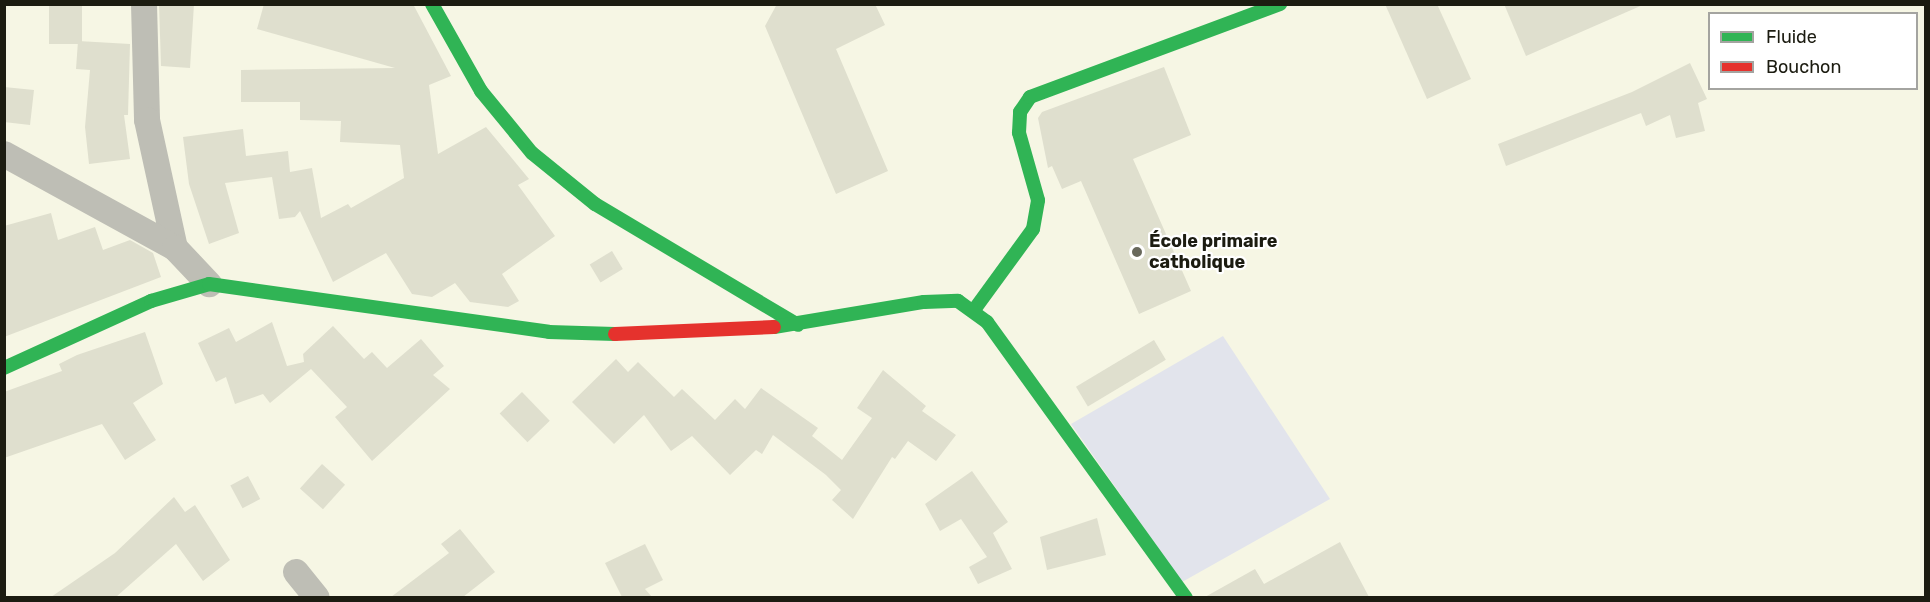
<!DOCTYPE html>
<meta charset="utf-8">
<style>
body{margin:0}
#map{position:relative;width:1930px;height:602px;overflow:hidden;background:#f6f6e4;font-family:Rubik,sans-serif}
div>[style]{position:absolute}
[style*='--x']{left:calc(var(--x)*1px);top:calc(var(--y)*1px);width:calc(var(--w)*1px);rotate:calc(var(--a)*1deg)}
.green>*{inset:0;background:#e2e4ec}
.building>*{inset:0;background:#dfdfce;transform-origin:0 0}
.street>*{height:26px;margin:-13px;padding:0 13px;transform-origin:13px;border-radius:13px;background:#bebeb5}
.fast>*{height:14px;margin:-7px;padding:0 7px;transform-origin:7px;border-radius:7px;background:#30b455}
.jam>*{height:14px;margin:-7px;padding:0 7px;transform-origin:7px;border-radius:7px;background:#e5322d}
.dots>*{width:16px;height:16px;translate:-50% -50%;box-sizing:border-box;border:3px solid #fff;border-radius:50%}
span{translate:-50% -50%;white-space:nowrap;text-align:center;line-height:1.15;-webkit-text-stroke:4.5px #fff;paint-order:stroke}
.poi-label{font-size:18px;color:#1c1c11;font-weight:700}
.left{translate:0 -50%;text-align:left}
.frame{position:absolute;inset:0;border:6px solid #1c1c11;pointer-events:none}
.legend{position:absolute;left:1708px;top:12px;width:210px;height:78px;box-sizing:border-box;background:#fff;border:2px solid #a4a4a0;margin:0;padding:8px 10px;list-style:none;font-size:18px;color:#1c1c11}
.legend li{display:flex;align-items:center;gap:12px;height:30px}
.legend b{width:30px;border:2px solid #a4a4a0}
</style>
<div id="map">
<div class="green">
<i style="clip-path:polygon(1223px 336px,1330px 499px,1182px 582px,1071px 424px)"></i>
</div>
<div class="building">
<i style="left:49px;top:4px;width:33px;height:40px"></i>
<i style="clip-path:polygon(159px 4px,194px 4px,190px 68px,161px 66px)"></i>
<i style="clip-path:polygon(264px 4px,413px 4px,451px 76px,429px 85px,438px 154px,486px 127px,529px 179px,518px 185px,555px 236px,502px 274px,519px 301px,508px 307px,470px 302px,455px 283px,432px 297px,412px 294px,386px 253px,333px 282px,300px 211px,295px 217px,279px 219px,272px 177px,225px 183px,239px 233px,209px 244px,189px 184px,183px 137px,243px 129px,246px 156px,288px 151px,290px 172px,312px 168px,321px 218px,348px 204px,351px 208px,404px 178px,400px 145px,340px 142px,341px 121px,300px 120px,300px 102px,241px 102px,241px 70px,395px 68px,257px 29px)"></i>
<i style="clip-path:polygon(777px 4px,875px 4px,885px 25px,836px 49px,888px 171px,836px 194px,765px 26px)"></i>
<i style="clip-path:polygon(1385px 4px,1437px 4px,1471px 79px,1427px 99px)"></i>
<i style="clip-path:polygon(1504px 4px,1645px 4px,1526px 56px)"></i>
<i style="clip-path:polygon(78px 41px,130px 44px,128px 115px,124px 115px,130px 159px,89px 164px,85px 127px,90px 70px,76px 69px)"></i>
<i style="clip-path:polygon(1690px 63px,1707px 99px,1698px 103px,1705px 131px,1676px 138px,1670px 115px,1646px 126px,1641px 113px,1506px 166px,1498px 144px,1632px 92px)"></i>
<i style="clip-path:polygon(1164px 67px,1191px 135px,1133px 159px,1191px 291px,1139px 314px,1081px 181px,1062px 189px,1052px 166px,1048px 168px,1038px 118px,1042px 112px)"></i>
<i style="clip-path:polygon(4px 87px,34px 90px,30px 125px,4px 122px)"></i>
<i style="clip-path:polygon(51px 213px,58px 240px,95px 227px,103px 250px,130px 240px,153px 253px,161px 277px,4px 337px,4px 226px)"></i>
<i style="left:612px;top:251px;width:21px;height:26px;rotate:59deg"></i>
<i style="clip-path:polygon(272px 322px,287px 366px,304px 362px,303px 354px,333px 326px,364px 359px,372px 352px,387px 368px,421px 339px,444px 366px,433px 375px,450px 389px,372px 461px,335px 417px,347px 407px,311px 369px,270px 403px,263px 394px,235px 404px,226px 377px,216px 382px,198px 343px,229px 328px,236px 342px)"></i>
<i style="clip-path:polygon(145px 332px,163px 384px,133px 403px,156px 440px,125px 460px,102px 424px,4px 458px,4px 392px,62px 371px,59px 364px,77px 355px)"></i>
<i style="left:1154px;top:340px;width:23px;height:91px;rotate:59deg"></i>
<i style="clip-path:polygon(616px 359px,628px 372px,638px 362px,674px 397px,682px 389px,715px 420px,735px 399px,745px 409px,761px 388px,818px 428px,812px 436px,842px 460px,872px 418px,857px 408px,883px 370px,926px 406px,922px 411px,956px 435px,936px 461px,908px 441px,895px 459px,892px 457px,853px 519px,832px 500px,841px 490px,826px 475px,773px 435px,762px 454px,756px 450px,730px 475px,692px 436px,671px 451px,644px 415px,614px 444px,572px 402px)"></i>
<i style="left:522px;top:392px;width:40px;height:31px;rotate:46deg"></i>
<i style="left:322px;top:464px;width:31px;height:33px;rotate:42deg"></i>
<i style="clip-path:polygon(972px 471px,1008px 522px,993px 533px,1012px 569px,978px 584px,969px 567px,987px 557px,961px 519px,940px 531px,925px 504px)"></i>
<i style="left:248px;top:476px;width:26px;height:20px;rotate:62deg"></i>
<i style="clip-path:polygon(174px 497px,185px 512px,195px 505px,230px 560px,203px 581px,176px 544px,116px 597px,51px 597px,115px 553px)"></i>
<i style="clip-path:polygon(1097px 518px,1106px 555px,1047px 570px,1040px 537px)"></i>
<i style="clip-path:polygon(460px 529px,495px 572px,463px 597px,391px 597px,449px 553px,441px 544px)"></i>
<i style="clip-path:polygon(1340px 542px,1369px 597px,1205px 597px,1255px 569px,1264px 584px)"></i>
<i style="clip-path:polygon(645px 544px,663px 580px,645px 589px,652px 597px,622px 597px,605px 563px)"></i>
</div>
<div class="street">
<i style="--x:144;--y:4;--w:116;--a:88.5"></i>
<i style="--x:147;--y:120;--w:131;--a:77.7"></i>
<i style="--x:4;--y:154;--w:195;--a:28.8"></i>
<i style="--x:175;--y:248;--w:50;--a:46.6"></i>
<i style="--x:296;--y:572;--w:33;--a:51"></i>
</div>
<div class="fast">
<i style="--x:432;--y:4;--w:100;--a:60.6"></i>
<i style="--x:481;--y:91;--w:80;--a:50.6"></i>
<i style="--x:532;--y:153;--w:81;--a:39"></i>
<i style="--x:595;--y:204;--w:236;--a:30.8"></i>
<i style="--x:974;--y:310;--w:100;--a:-53.9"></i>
<i style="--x:1033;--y:229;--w:29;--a:-80"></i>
<i style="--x:1038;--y:200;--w:70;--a:-105.8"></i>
<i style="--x:1019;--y:133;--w:21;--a:-87"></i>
<i style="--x:1020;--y:112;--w:18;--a:-56"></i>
<i style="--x:1030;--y:97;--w:267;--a:-20.4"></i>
<i style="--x:774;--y:327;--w:152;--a:-9.5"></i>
<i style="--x:924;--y:302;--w:34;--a:-2"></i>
<i style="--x:958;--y:301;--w:36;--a:36"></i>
<i style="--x:987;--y:322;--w:340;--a:54.2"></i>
<i style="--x:4;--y:368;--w:162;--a:-24.5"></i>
<i style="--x:151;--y:301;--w:60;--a:-16.3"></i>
<i style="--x:209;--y:284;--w:343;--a:8"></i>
<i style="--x:549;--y:332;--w:66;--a:1.7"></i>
</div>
<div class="jam">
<i style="--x:615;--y:334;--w:159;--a:-2.5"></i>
</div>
<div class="dots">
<i style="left:1137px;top:252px;background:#68685b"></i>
</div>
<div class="poi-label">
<span class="left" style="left:1149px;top:252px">École primaire<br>catholique</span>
</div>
<div class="frame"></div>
<ul class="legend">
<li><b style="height:8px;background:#30b455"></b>Fluide</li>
<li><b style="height:8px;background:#e5322d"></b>Bouchon</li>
</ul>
</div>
